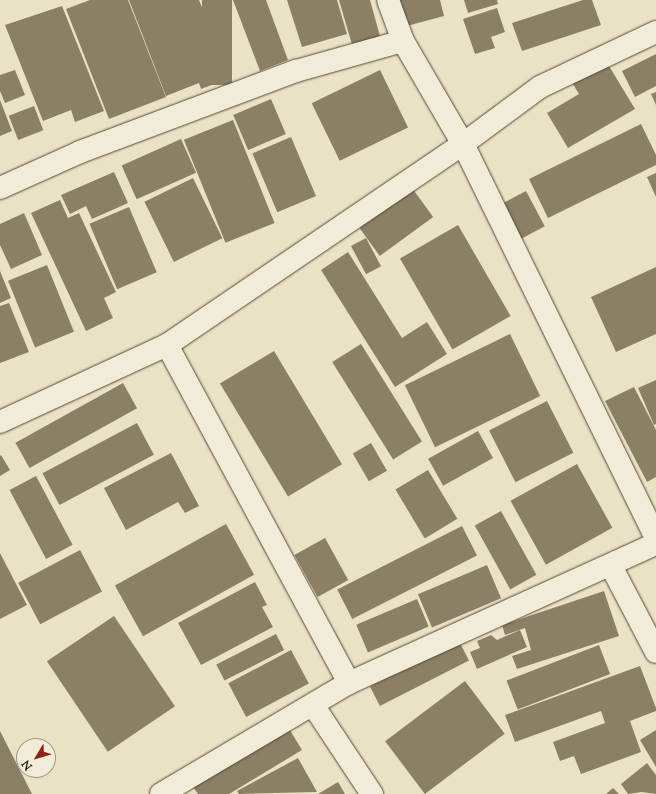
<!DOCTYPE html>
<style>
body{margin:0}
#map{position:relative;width:656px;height:794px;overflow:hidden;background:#eae2c4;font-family:"Sorts Mill Goudy",serif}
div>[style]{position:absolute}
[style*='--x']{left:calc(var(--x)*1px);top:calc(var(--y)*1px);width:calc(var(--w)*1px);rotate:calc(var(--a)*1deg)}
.building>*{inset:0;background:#8b8066;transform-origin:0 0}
.roads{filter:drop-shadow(0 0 1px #564832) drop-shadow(0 0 1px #564832)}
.minor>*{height:22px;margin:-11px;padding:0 11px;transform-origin:11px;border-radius:11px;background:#f1ecd9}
span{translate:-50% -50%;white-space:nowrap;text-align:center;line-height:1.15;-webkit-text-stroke:3px #f1ecd9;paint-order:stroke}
.north{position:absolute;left:16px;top:738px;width:40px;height:40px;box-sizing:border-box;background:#f1ecd9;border:1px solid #9f9683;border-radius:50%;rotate:232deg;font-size:11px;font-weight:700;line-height:16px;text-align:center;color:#241501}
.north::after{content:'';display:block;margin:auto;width:14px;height:18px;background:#8f2418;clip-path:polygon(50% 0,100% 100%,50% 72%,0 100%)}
</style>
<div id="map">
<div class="building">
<i style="clip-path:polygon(90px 0,128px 0,166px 97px,109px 119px,66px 9px)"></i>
<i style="clip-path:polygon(129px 0,199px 0,230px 78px,201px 89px,199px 83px,166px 96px)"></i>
<i style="left:202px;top:0;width:30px;height:85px"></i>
<i style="clip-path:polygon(233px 0,266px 0,288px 60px,260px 71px)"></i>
<i style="clip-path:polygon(287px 0,337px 0,347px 34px,302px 47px)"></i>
<i style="clip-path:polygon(339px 0,370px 0,381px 40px,353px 48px)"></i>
<i style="clip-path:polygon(396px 0,440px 0,444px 16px,403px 27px)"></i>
<i style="clip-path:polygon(464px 0,497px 0,498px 4px,468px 13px)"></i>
<i style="clip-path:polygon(583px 0,592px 0,601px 25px,522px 51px,512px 23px)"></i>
<i style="clip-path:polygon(62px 6px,104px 111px,75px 122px,71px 110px,43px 121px,5px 25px)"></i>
<i style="clip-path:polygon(497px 8px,505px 32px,491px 37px,495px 48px,475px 54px,463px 19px)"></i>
<i style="clip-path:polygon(656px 54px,656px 86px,635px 97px,622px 71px)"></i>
<i style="clip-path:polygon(606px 61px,635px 109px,568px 148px,547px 113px,579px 94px,571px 81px)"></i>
<i style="clip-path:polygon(15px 70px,25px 95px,5px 103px,0 91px,0 75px)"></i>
<i style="left:380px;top:70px;width:64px;height:76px;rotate:64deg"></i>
<i style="clip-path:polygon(656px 92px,656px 105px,651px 94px)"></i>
<i style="left:271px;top:99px;width:38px;height:41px;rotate:67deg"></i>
<i style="clip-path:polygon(0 100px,12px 131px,0 136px)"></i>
<i style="left:34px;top:106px;width:26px;height:27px;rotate:69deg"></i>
<i style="left:233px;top:120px;width:111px;height:53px;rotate:68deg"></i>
<i style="clip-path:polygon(641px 124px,656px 155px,656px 165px,548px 218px,529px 179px)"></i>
<i style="left:291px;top:137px;width:64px;height:42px;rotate:67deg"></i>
<i style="left:181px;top:139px;width:37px;height:65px;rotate:66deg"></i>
<i style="clip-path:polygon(114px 172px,128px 203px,92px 219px,86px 206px,70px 214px,61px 195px)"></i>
<i style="clip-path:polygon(656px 173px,656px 197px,647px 177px)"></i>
<i style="left:193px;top:178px;width:67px;height:54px;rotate:64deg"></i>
<i style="left:412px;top:188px;width:36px;height:66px;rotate:54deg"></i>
<i style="left:526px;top:191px;width:40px;height:32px;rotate:62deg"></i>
<i style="clip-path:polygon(60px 200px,68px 218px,79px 213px,116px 292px,104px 298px,113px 318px,86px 331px,31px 213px)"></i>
<i style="left:129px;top:207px;width:71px;height:43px;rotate:67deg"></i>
<i style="clip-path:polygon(24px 213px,42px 255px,11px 269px,0 245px,0 224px)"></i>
<i style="left:458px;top:225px;width:105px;height:67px;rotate:60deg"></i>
<i style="left:366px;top:238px;width:32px;height:17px;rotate:62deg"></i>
<i style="clip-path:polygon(348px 252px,402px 338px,427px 322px,447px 354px,395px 387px,321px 270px)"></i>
<i style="left:47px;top:265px;width:72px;height:42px;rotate:68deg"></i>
<i style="clip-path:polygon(656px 267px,656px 334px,616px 352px,591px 297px)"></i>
<i style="clip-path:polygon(0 271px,11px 298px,0 303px)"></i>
<i style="clip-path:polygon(9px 303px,29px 352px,0 363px,0 306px)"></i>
<i style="left:510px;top:334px;width:69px;height:117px;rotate:64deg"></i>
<i style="left:361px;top:344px;width:115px;height:34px;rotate:58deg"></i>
<i style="left:274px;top:351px;width:132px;height:63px;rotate:59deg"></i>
<i style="clip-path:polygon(656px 380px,656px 424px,654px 425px,638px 388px)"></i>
<i style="left:123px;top:383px;width:29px;height:123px;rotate:61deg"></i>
<i style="clip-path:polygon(634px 387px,656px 430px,656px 477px,647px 482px,605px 401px)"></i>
<i style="left:547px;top:401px;width:58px;height:65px;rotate:63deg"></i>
<i style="left:137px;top:423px;width:36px;height:107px;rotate:62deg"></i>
<i style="left:478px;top:431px;width:31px;height:57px;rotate:61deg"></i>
<i style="left:371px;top:443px;width:32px;height:21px;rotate:60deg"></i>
<i style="clip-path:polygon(171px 453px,199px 506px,185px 513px,178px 502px,126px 530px,104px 488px)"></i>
<i style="clip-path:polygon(1px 455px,10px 470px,0 476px,0 456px)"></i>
<i style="left:577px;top:464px;width:73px;height:76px;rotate:61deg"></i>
<i style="left:428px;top:470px;width:57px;height:38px;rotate:59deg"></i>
<i style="left:36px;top:476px;width:78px;height:30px;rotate:62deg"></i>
<i style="left:501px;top:511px;width:73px;height:30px;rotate:61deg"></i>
<i style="left:226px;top:524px;width:58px;height:127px;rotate:61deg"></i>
<i style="left:462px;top:526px;width:33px;height:140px;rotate:63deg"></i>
<i style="left:325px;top:538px;width:48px;height:35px;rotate:61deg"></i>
<i style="left:80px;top:550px;width:47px;height:70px;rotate:62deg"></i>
<i style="clip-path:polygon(0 553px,27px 605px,0 619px)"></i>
<i style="left:487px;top:565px;width:36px;height:75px;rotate:67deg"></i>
<i style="clip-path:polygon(255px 582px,267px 605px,262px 607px,273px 627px,201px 665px,178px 623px)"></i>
<i style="clip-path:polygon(604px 591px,619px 636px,517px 669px,512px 656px,531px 650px,525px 628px,505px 635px,502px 625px)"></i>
<i style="left:417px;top:599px;width:30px;height:66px;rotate:67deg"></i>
<i style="left:114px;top:616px;width:109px;height:81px;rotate:56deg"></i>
<i style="clip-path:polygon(520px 630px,527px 647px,477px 669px,470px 652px,480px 648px,477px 641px,491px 635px,497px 640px)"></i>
<i style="left:276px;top:634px;width:18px;height:67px;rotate:63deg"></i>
<i style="left:459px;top:641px;width:22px;height:100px;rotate:63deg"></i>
<i style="left:599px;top:645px;width:31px;height:99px;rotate:69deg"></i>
<i style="left:291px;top:650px;width:38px;height:71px;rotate:62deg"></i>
<i style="clip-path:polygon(640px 666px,656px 708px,656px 711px,630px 721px,641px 752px,581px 774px,574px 756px,560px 761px,553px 742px,605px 723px,601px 711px,515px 742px,505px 715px)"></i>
<i style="left:465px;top:681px;width:66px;height:100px;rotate:53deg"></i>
<i style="clip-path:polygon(288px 727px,302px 750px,229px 794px,198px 794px,191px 784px)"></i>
<i style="clip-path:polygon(656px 730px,656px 767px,640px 740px)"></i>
<i style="clip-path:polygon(0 731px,32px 794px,0 794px)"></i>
<i style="clip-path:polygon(298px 758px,317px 792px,239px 794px,237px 791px)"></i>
<i style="clip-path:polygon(647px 763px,656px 775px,656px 794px,642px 792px,628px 794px,621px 784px)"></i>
<i style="clip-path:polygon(338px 782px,345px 794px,318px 794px)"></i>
<i style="clip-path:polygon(613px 788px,619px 794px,606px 794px)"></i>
</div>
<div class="roads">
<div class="minor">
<i style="--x:388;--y:0;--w:44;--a:69.9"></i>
<i style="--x:403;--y:41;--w:119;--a:59.8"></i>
<i style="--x:463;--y:144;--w:439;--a:63.9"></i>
<i style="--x:0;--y:188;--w:88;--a:-24.2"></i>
<i style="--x:80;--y:152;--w:231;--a:-20.6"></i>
<i style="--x:296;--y:71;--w:111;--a:-15.7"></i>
<i style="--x:167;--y:345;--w:384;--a:61.7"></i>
<i style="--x:0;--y:422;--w:184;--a:-24.8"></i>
<i style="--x:167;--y:345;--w:358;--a:-34.2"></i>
<i style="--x:463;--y:144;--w:96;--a:-36.5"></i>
<i style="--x:540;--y:87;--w:128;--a:-25.4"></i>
<i style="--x:611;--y:566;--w:97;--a:62.4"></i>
<i style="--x:313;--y:705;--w:107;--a:56.5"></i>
<i style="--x:161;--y:794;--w:218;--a:-30.6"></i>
<i style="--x:349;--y:683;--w:337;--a:-24.4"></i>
</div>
</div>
<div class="north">N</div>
</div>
